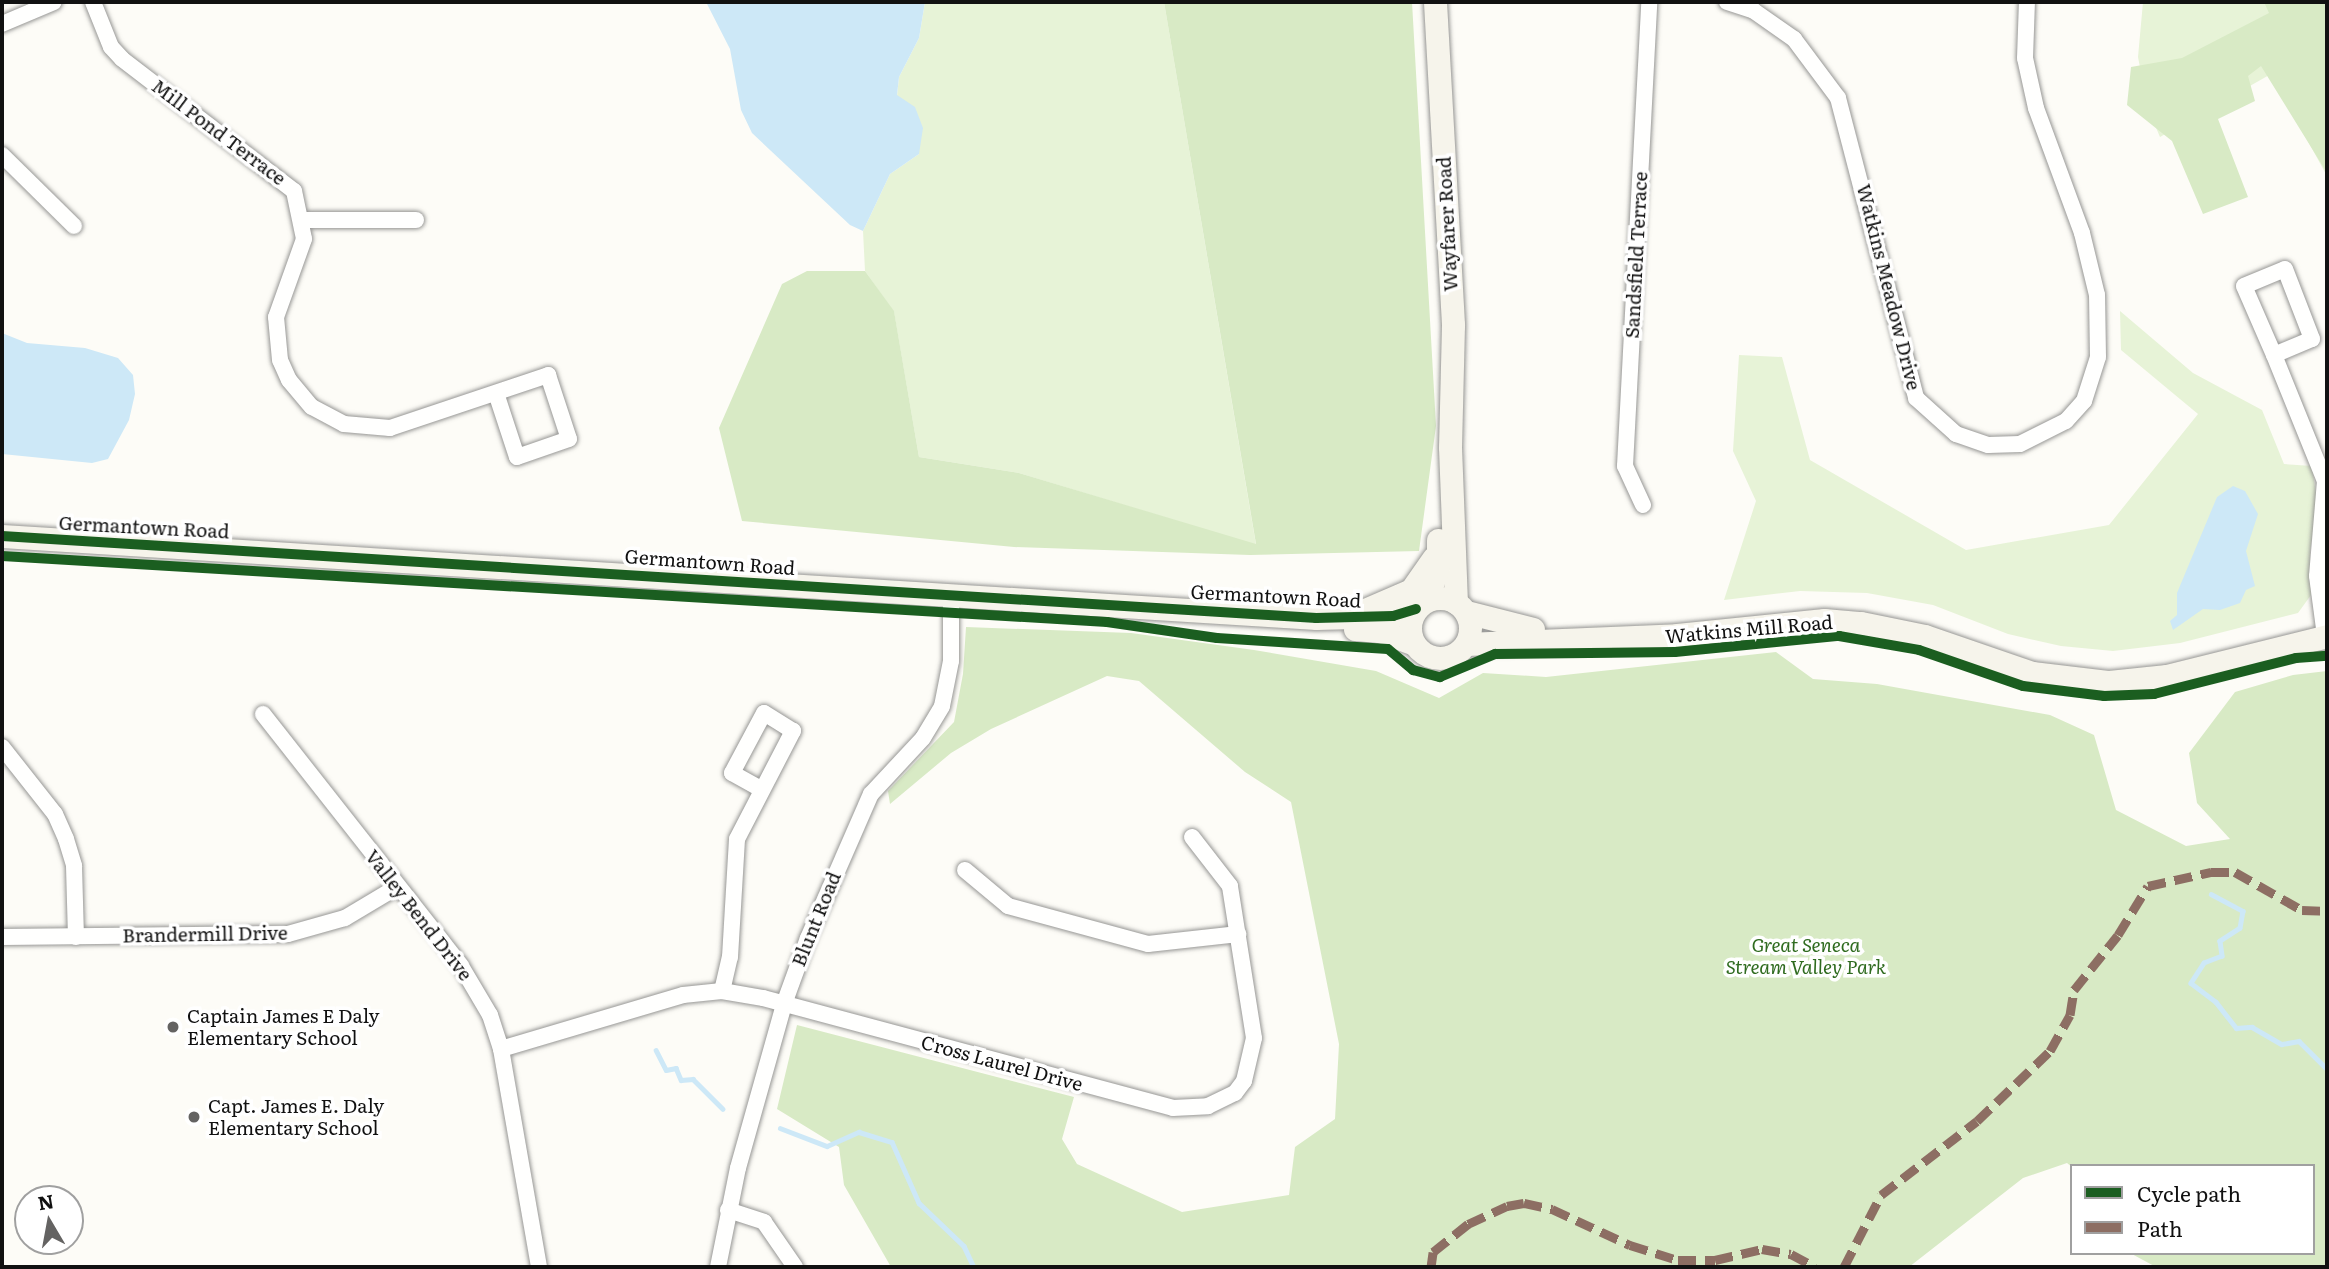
<!DOCTYPE html>
<style>
body{margin:0}
#map{position:relative;width:2329px;height:1269px;overflow:hidden;background:#fdfcf7;font-family:Literata,serif}
div>[style]{position:absolute}
[style*='--x']{left:calc(var(--x)*1px);top:calc(var(--y)*1px);width:calc(var(--w)*1px);rotate:calc(var(--a)*1deg)}
.green>*{inset:0;background:#e7f3d7}
.forest>*{inset:0;background:#d8eac5}
.water>*{inset:0;background:#cde8f7}
.stream>*{height:4.5px;margin:-2.25px;padding:0 2.25px;transform-origin:2.25px;border-radius:2.25px;background:#cde8f7}
.roads{filter:drop-shadow(0 0 2px #979795) drop-shadow(0 0 2px #979795)}
.street>*{height:16px;margin:-8px;padding:0 8px;transform-origin:8px;border-radius:8px;background:#fffffe}
.secondary>*{height:23px;margin:-11.5px;padding:0 11.5px;transform-origin:11.5px;border-radius:11.5px;background:#f6f4eb}
.secondary>.ring{margin:-11.5px;padding:0;box-sizing:content-box;background:none;border:23px solid #f6f4eb;border-radius:50%}
.quiet>*{height:9px;margin-top:-4.5px;transform-origin:0;background:repeating-linear-gradient(90deg,#8d6e63 0 18px,transparent 0 27px)}
.cycleway>*{height:10px;margin:-5px;padding:0 5px;transform-origin:5px;border-radius:5px;background:#1b5e20}
.dots>*{width:19px;height:19px;translate:-50% -50%;box-sizing:border-box;border:4px solid #fff;border-radius:50%}
span{translate:-50% -50%;white-space:nowrap;text-align:center;line-height:1.15;-webkit-text-stroke:7px #fff;paint-order:stroke}
.street-label{font-size:19px;color:#111}
.park-label{font-size:19px;color:#2f6b1f;font-style:italic}
.poi-label{font-size:19px;color:#111}
.left{translate:0 -50%;text-align:left}
.frame{position:absolute;inset:0;border:4px solid #111;pointer-events:none}
.legend{position:absolute;left:2070px;top:1164px;width:245px;height:91px;box-sizing:border-box;background:#fff;border:2px solid #a0a0a0;margin:0;padding:9px 12px;list-style:none;font-size:21px;color:#111}
.legend li{display:flex;align-items:center;gap:14px;height:35px}
.legend b{width:35px;border:2px solid #a0a0a0}
.north{position:absolute;left:14px;top:1185px;width:70px;height:70px;box-sizing:border-box;background:#fff;border:2px solid #a0a0a0;border-radius:50%;rotate:350deg;font-size:19px;font-weight:700;line-height:28px;text-align:center;color:#111}
.north::after{content:'';display:block;margin:auto;width:24px;height:32px;background:#646362;clip-path:polygon(50% 0,100% 100%,50% 72%,0 100%)}
</style>
<div id="map">
<div class="green">
<i style="clip-path:polygon(925px 2px,1164px 2px,1256px 545px,1019px 473px,919px 457px,894px 312px,865px 271px,863px 231px,890px 174px,919px 154px,897px 96px,899px 77px,919px 38px)"></i>
<i style="clip-path:polygon(2143px 2px,2327px 2px,2327px 176px,2271px 74px,2160px 137px,2148px 109px,2138px 57px)"></i>
<i style="clip-path:polygon(2120px 311px,2193px 373px,2262px 410px,2284px 464px,2312px 466px,2318px 508px,2310px 550px,2311px 595px,2298px 613px,2180px 643px,2113px 651px,2061px 646px,2008px 634px,1933px 605px,1867px 593px,1800px 591px,1724px 600px,1756px 501px,1733px 451px,1739px 355px,1782px 357px,1810px 460px,1966px 550px,2109px 525px,2198px 414px,2121px 350px)"></i>
</div>
<div class="forest">
<i style="clip-path:polygon(1164px 2px,1412px 2px,1436px 426px,1419px 551px,1250px 555px,1014px 547px,742px 521px,719px 428px,782px 284px,807px 271px,865px 271px,894px 311px,919px 457px,1019px 473px,1256px 544px)"></i>
<i style="clip-path:polygon(2264px 2px,2327px 2px,2327px 173px,2261px 66px,2248px 76px,2255px 101px,2218px 119px,2248px 197px,2203px 214px,2172px 141px,2127px 105px,2131px 67px,2182px 58px,2269px 13px)"></i>
<i style="clip-path:polygon(966px 627px,1131px 633px,1254px 650px,1376px 671px,1439px 698px,1483px 673px,1546px 677px,1776px 652px,1813px 679px,1877px 684px,2050px 715px,2094px 735px,2116px 810px,2186px 846px,2230px 839px,2197px 803px,2189px 753px,2235px 692px,2293px 675px,2327px 671px,2327px 1267px,2156px 1267px,2130px 1253px,2313px 1253px,2313px 1166px,2072px 1167px,2067px 1163px,2023px 1178px,1909px 1267px,891px 1267px,844px 1185px,839px 1147px,777px 1109px,797px 1025px,1074px 1097px,1062px 1139px,1077px 1164px,1182px 1212px,1289px 1195px,1295px 1147px,1335px 1119px,1339px 1044px,1291px 802px,1245px 772px,1139px 681px,1107px 676px,991px 729px,951px 753px,890px 804px,888px 791px,954px 722px,963px 674px)"></i>
</div>
<div class="water">
<i style="clip-path:polygon(706px 2px,925px 2px,919px 38px,899px 77px,897px 95px,915px 107px,923px 128px,919px 154px,890px 174px,863px 231px,850px 225px,752px 133px,741px 110px,730px 49px)"></i>
<i style="clip-path:polygon(2px 333px,27px 343px,85px 348px,118px 358px,133px 375px,135px 394px,129px 420px,108px 459px,92px 463px,2px 454px)"></i>
<i style="clip-path:polygon(2233px 486px,2245px 491px,2258px 514px,2246px 551px,2255px 586px,2246px 590px,2240px 603px,2220px 610px,2203px 609px,2173px 630px,2170px 621px,2177px 615px,2177px 593px,2217px 497px)"></i>
</div>
<div class="stream">
<i style="--x:2211;--y:894;--w:36;--a:28"></i>
<i style="--x:2243;--y:911;--w:17;--a:100"></i>
<i style="--x:2240;--y:928;--w:24;--a:147"></i>
<i style="--x:2220;--y:941;--w:15;--a:82"></i>
<i style="--x:2222;--y:956;--w:19;--a:159"></i>
<i style="--x:2204;--y:963;--w:24;--a:123"></i>
<i style="--x:2191;--y:983;--w:31;--a:37"></i>
<i style="--x:2216;--y:1002;--w:33;--a:52"></i>
<i style="--x:2236;--y:1028;--w:16;--a:-4"></i>
<i style="--x:2252;--y:1027;--w:34;--a:30"></i>
<i style="--x:2282;--y:1044;--w:17;--a:-10"></i>
<i style="--x:2299;--y:1041;--w:40;--a:45"></i>
<i style="--x:656;--y:1050;--w:22;--a:63"></i>
<i style="--x:666;--y:1070;--w:10;--a:-11"></i>
<i style="--x:676;--y:1068;--w:13;--a:67"></i>
<i style="--x:681;--y:1080;--w:12;--a:-5"></i>
<i style="--x:693;--y:1079;--w:42;--a:45"></i>
<i style="--x:780;--y:1128;--w:50;--a:21"></i>
<i style="--x:827;--y:1146;--w:35;--a:-24"></i>
<i style="--x:859;--y:1132;--w:34;--a:17"></i>
<i style="--x:892;--y:1142;--w:67;--a:66.1"></i>
<i style="--x:919;--y:1203;--w:62;--a:43.7"></i>
<i style="--x:964;--y:1246;--w:23;--a:65"></i>
</div>
<div class="roads">
<div class="street">
<i style="--x:93;--y:2;--w:48;--a:68.2"></i>
<i style="--x:111;--y:47;--w:16;--a:47"></i>
<i style="--x:122;--y:59;--w:217;--a:37.5"></i>
<i style="--x:294;--y:191;--w:49;--a:78.2"></i>
<i style="--x:304;--y:239;--w:83;--a:109.7"></i>
<i style="--x:276;--y:317;--w:43;--a:84.7"></i>
<i style="--x:280;--y:360;--w:22;--a:66"></i>
<i style="--x:289;--y:380;--w:35;--a:50"></i>
<i style="--x:312;--y:407;--w:36;--a:28"></i>
<i style="--x:344;--y:424;--w:46;--a:5"></i>
<i style="--x:390;--y:428;--w:167;--a:-18.5"></i>
<i style="--x:548;--y:375;--w:67;--a:71.8"></i>
<i style="--x:569;--y:439;--w:55;--a:160.9"></i>
<i style="--x:517;--y:457;--w:67;--a:-108.2"></i>
<i style="--x:1727;--y:2;--w:28;--a:18"></i>
<i style="--x:1754;--y:11;--w:49;--a:35"></i>
<i style="--x:1794;--y:39;--w:74;--a:53.3"></i>
<i style="--x:1838;--y:98;--w:310;--a:75.4"></i>
<i style="--x:1916;--y:398;--w:54;--a:42"></i>
<i style="--x:1956;--y:434;--w:34;--a:19"></i>
<i style="--x:1988;--y:445;--w:32;--a:-2"></i>
<i style="--x:2020;--y:444;--w:51;--a:-26.6"></i>
<i style="--x:2066;--y:421;--w:27;--a:-48"></i>
<i style="--x:2084;--y:401;--w:46;--a:-72.3"></i>
<i style="--x:2098;--y:357;--w:62;--a:-90.9"></i>
<i style="--x:2097;--y:295;--w:64;--a:-103.6"></i>
<i style="--x:2082;--y:233;--w:133;--a:-110.2"></i>
<i style="--x:2036;--y:108;--w:51;--a:-102.4"></i>
<i style="--x:2025;--y:58;--w:56;--a:-88"></i>
<i style="--x:2;--y:24;--w:56;--a:-22.9"></i>
<i style="--x:2;--y:155;--w:101;--a:44.6"></i>
<i style="--x:303;--y:220;--w:113;--a:0"></i>
<i style="--x:2274;--y:355;--w:75;--a:-113.5"></i>
<i style="--x:2244;--y:286;--w:44;--a:-22.5"></i>
<i style="--x:2285;--y:269;--w:75;--a:68.9"></i>
<i style="--x:2312;--y:339;--w:41;--a:157.2"></i>
<i style="--x:2274;--y:355;--w:136;--a:68"></i>
<i style="--x:2325;--y:481;--w:95;--a:94.8"></i>
<i style="--x:2317;--y:576;--w:61;--a:82.4"></i>
<i style="--x:1643;--y:505;--w:43;--a:-114.8"></i>
<i style="--x:1625;--y:466;--w:465;--a:-87"></i>
<i style="--x:263;--y:714;--w:320;--a:51.8"></i>
<i style="--x:461;--y:966;--w:57;--a:59.4"></i>
<i style="--x:490;--y:1015;--w:36;--a:72"></i>
<i style="--x:501;--y:1049;--w:221;--a:80.1"></i>
<i style="--x:2;--y:747;--w:85;--a:51.7"></i>
<i style="--x:55;--y:814;--w:27;--a:66"></i>
<i style="--x:66;--y:839;--w:28;--a:73"></i>
<i style="--x:74;--y:866;--w:71;--a:88.4"></i>
<i style="--x:965;--y:870;--w:56;--a:39.9"></i>
<i style="--x:1008;--y:906;--w:145;--a:15.2"></i>
<i style="--x:1148;--y:944;--w:91;--a:-6.3"></i>
<i style="--x:2;--y:937;--w:286;--a:-0.6"></i>
<i style="--x:288;--y:934;--w:59;--a:-15.7"></i>
<i style="--x:345;--y:918;--w:61;--a:-30.8"></i>
<i style="--x:722;--y:991;--w:35;--a:-77"></i>
<i style="--x:730;--y:957;--w:118;--a:-86.6"></i>
<i style="--x:737;--y:839;--w:122;--a:-62.6"></i>
<i style="--x:793;--y:731;--w:34;--a:-148"></i>
<i style="--x:764;--y:713;--w:68;--a:118.1"></i>
<i style="--x:732;--y:773;--w:33;--a:29"></i>
<i style="--x:501;--y:1049;--w:190;--a:-16.5"></i>
<i style="--x:683;--y:995;--w:39;--a:-6"></i>
<i style="--x:722;--y:991;--w:42;--a:9.7"></i>
<i style="--x:763;--y:998;--w:424;--a:15"></i>
<i style="--x:1173;--y:1108;--w:35;--a:-3"></i>
<i style="--x:1208;--y:1106;--w:30;--a:-26"></i>
<i style="--x:1235;--y:1093;--w:15;--a:-53"></i>
<i style="--x:1244;--y:1081;--w:44;--a:-76.9"></i>
<i style="--x:1254;--y:1038;--w:154;--a:-99"></i>
<i style="--x:1230;--y:886;--w:62;--a:-127.8"></i>
<i style="--x:728;--y:1210;--w:38;--a:18"></i>
<i style="--x:764;--y:1222;--w:55;--a:55.4"></i>
<i style="--x:718;--y:1267;--w:101;--a:-78.6"></i>
<i style="--x:738;--y:1168;--w:170;--a:-74.3"></i>
<i style="--x:784;--y:1004;--w:70;--a:-70"></i>
<i style="--x:808;--y:938;--w:157;--a:-66.4"></i>
<i style="--x:871;--y:794;--w:76;--a:-47.1"></i>
<i style="--x:923;--y:738;--w:37;--a:-59"></i>
<i style="--x:942;--y:706;--w:46;--a:-78.7"></i>
<i style="--x:951;--y:661;--w:66;--a:-90"></i>
</div>
<div class="secondary">
<i style="--x:1435;--y:2;--w:324;--a:86.8"></i>
<i style="--x:1453;--y:325;--w:122;--a:91.4"></i>
<i style="--x:1450;--y:447;--w:156;--a:87.8"></i>
<i style="--x:2;--y:536;--w:1317;--a:3.57"></i>
<i style="--x:1316;--y:618;--w:77;--a:-1.5"></i>
<i style="--x:1393;--y:616;--w:24;--a:-17"></i>
<i class="ring" style="left:1410px;top:598px;width:37px;height:37px"></i>
<i style="--x:1427;--y:600;--w:36;--a:-72"></i>
<i style="--x:1438;--y:566;--w:26;--a:-90"></i>
<i style="--x:1367;--y:609;--w:48;--a:-23.4"></i>
<i style="--x:1411;--y:590;--w:39;--a:-55"></i>
<i style="--x:1466;--y:612;--w:69;--a:14.2"></i>
<i style="--x:1355;--y:629;--w:24;--a:5"></i>
<i style="--x:1379;--y:631;--w:37;--a:20"></i>
<i style="--x:1466;--y:644;--w:211;--a:-2.4"></i>
<i style="--x:1677;--y:635;--w:148;--a:-5.8"></i>
<i style="--x:1824;--y:620;--w:37;--a:5"></i>
<i style="--x:1861;--y:623;--w:65;--a:11.5"></i>
<i style="--x:1925;--y:636;--w:113;--a:19.1"></i>
<i style="--x:2032;--y:673;--w:78;--a:6.7"></i>
<i style="--x:2109;--y:682;--w:58;--a:-5.9"></i>
<i style="--x:2167;--y:676;--w:165;--a:-14"></i>
</div>
</div>
<div class="quiet">
<i style="--x:1431;--y:1267;--w:15;--a:-82"></i>
<i style="--x:1433;--y:1252;--w:45;--a:-38.7"></i>
<i style="--x:1468;--y:1224;--w:43;--a:-24.8"></i>
<i style="--x:1507;--y:1206;--w:17;--a:-10"></i>
<i style="--x:1524;--y:1203;--w:29;--a:12"></i>
<i style="--x:1552;--y:1209;--w:86;--a:24.8"></i>
<i style="--x:1630;--y:1245;--w:50;--a:17.4"></i>
<i style="--x:1678;--y:1260;--w:37;--a:0"></i>
<i style="--x:1715;--y:1260;--w:48;--a:-13.2"></i>
<i style="--x:1762;--y:1249;--w:29;--a:10"></i>
<i style="--x:1791;--y:1254;--w:27;--a:28"></i>
<i style="--x:1844;--y:1267;--w:81;--a:-62.8"></i>
<i style="--x:1881;--y:1195;--w:121;--a:-37.6"></i>
<i style="--x:1977;--y:1121;--w:101;--a:-43.8"></i>
<i style="--x:2050;--y:1051;--w:41;--a:-60.9"></i>
<i style="--x:2070;--y:1015;--w:25;--a:-81"></i>
<i style="--x:2074;--y:990;--w:70;--a:-51.3"></i>
<i style="--x:2118;--y:935;--w:57;--a:-58.5"></i>
<i style="--x:2148;--y:886;--w:65;--a:-12.5"></i>
<i style="--x:2211;--y:872;--w:24;--a:0"></i>
<i style="--x:2235;--y:872;--w:77;--a:29.6"></i>
<i style="--x:2302;--y:910;--w:25;--a:2"></i>
</div>
<div class="cycleway">
<i style="--x:2;--y:536;--w:1317;--a:3.57"></i>
<i style="--x:1316;--y:618;--w:77;--a:-1.5"></i>
<i style="--x:1393;--y:616;--w:24;--a:-17"></i>
<i style="--x:2;--y:556;--w:1107;--a:3.42"></i>
<i style="--x:1107;--y:622;--w:111;--a:8.3"></i>
<i style="--x:1217;--y:638;--w:171;--a:3.7"></i>
<i style="--x:1388;--y:649;--w:33;--a:40"></i>
<i style="--x:1413;--y:670;--w:28;--a:15"></i>
<i style="--x:1440;--y:677;--w:60;--a:-22.7"></i>
<i style="--x:1495;--y:654;--w:180;--a:-0.6"></i>
<i style="--x:1675;--y:652;--w:165;--a:-5.6"></i>
<i style="--x:1839;--y:636;--w:81;--a:9.9"></i>
<i style="--x:1919;--y:650;--w:110;--a:19.1"></i>
<i style="--x:2023;--y:686;--w:82;--a:7"></i>
<i style="--x:2104;--y:696;--w:50;--a:-2.3"></i>
<i style="--x:2154;--y:694;--w:146;--a:-14.2"></i>
<i style="--x:2296;--y:658;--w:31;--a:-4"></i>
</div>
<div class="dots">
<i style="left:173px;top:1027px;background:#646362"></i>
<i style="left:194px;top:1117px;background:#646362"></i>
</div>
<div class="street-label">
<span style="left:219px;top:132px;rotate:37deg">Mill Pond Terrace</span>
<span style="left:1447px;top:224px;rotate:-93deg">Wayfarer Road</span>
<span style="left:1636px;top:255px;rotate:-87deg">Sandsfield Terrace</span>
<span style="left:1889px;top:287px;rotate:76deg">Watkins Meadow Drive</span>
<span style="left:144px;top:527px;rotate:3deg">Germantown Road</span>
<span style="left:710px;top:562px;rotate:4deg">Germantown Road</span>
<span style="left:1276px;top:596px;rotate:3deg">Germantown Road</span>
<span style="left:1749px;top:629px;rotate:-5deg">Watkins Mill Road</span>
<span style="left:419px;top:915px;rotate:52deg">Valley Bend Drive</span>
<span style="left:816px;top:919px;rotate:-68deg">Blunt Road</span>
<span style="left:205px;top:934px;rotate:-1deg">Brandermill Drive</span>
<span style="left:1002px;top:1063px;rotate:15deg">Cross Laurel Drive</span>
</div>
<div class="park-label">
<span style="left:1806px;top:956px">Great Seneca<br>Stream Valley Park</span>
</div>
<div class="poi-label">
<span class="left" style="left:187px;top:1027px">Captain James E Daly<br>Elementary School</span>
<span class="left" style="left:208px;top:1117px">Capt. James E. Daly<br>Elementary School</span>
</div>
<div class="frame"></div>
<ul class="legend">
<li><b style="height:9px;background:#1b5e20"></b>Cycle path</li>
<li><b style="height:9px;background:#8d6e63"></b>Path</li>
</ul>
<div class="north">N</div>
</div>
